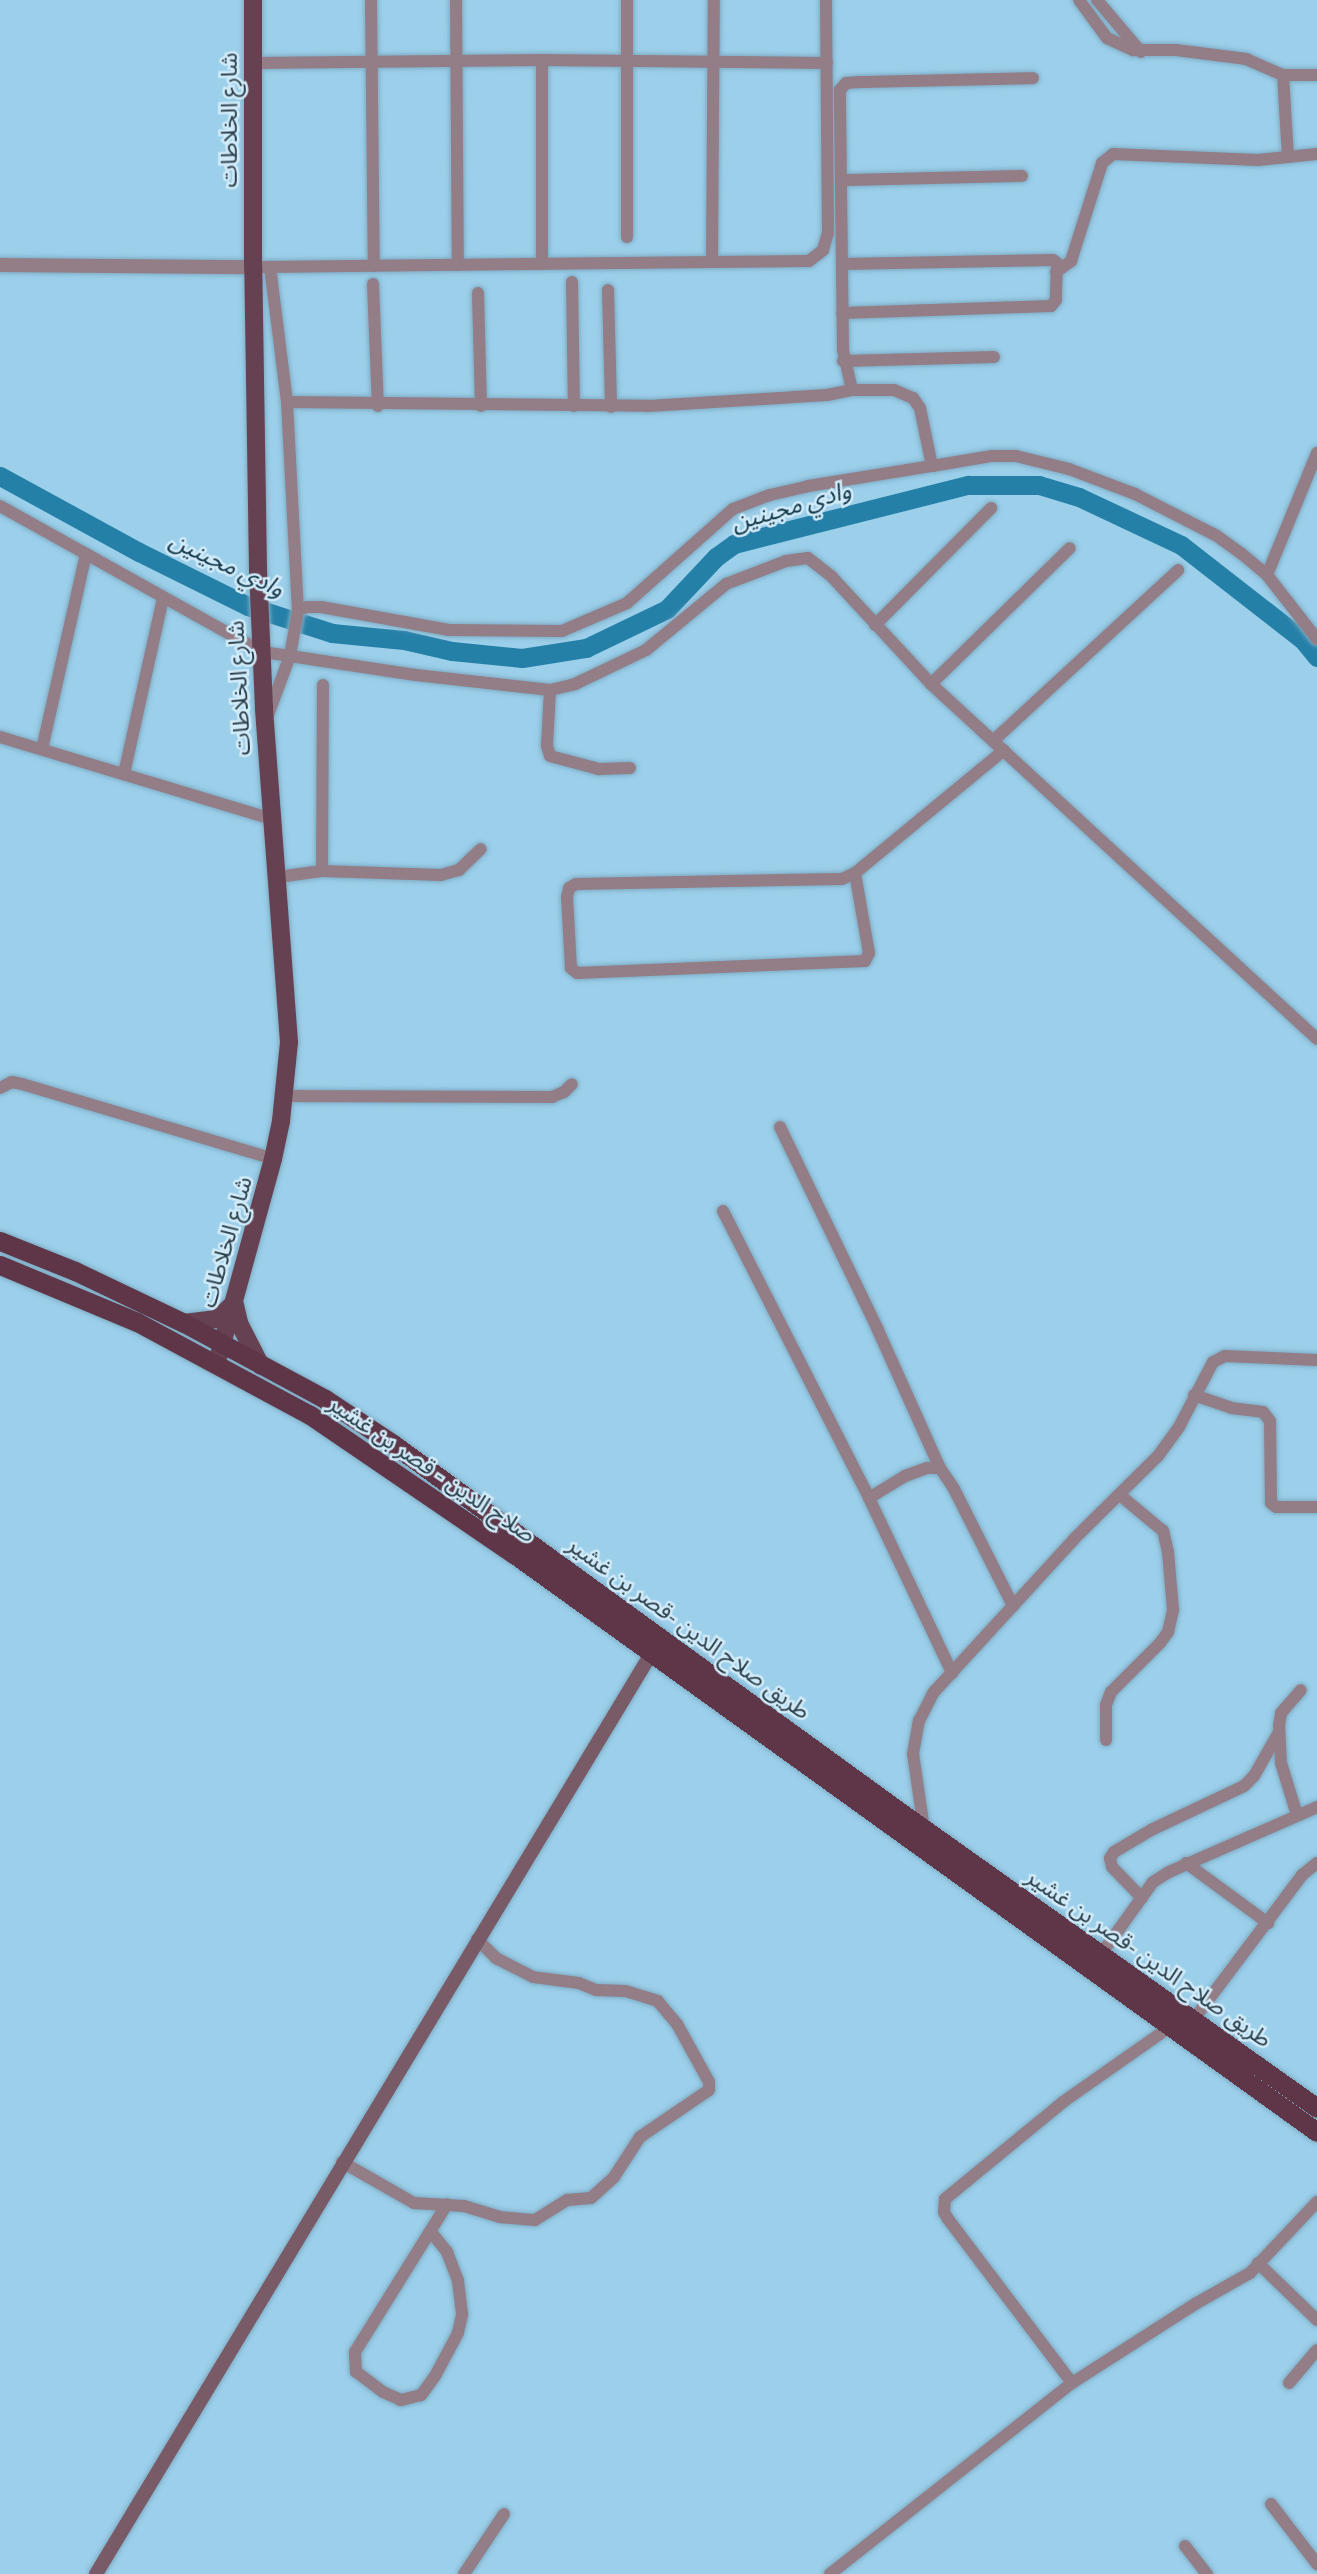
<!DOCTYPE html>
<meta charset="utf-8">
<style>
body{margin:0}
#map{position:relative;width:1317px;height:2574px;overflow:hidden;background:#9bcfea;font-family:"Zilla Slab","Noto Sans Arabic",serif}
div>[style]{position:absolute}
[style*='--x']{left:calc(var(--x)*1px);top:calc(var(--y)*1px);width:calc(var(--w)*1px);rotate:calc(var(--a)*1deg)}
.river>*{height:19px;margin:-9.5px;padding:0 9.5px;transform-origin:9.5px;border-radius:9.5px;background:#2580a8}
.roads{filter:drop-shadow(0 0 2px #80acc4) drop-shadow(0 0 2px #80acc4)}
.minor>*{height:12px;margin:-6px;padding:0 6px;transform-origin:6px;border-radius:6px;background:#937d86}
.tertiary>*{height:14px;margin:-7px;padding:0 7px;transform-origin:7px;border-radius:7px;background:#937d86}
.secondary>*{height:14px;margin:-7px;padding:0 7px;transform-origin:7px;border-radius:7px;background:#795a67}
.primary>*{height:18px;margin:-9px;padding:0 9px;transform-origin:9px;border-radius:9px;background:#664151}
.trunk>*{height:19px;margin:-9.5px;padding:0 9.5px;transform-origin:9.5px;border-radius:9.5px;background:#5e3648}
span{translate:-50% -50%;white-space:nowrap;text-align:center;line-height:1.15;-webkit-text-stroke:5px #d2ebf9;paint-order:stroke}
.street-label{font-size:23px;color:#293e4a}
.water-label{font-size:24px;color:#12384a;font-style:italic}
</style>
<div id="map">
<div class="river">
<i style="--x:0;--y:476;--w:158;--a:28.7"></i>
<i style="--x:139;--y:552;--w:122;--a:26.4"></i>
<i style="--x:248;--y:606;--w:88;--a:17.8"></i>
<i style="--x:332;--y:633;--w:72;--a:5.6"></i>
<i style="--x:404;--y:640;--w:49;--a:12.9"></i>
<i style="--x:452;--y:651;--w:70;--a:5.7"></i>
<i style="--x:522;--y:658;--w:65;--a:-8.9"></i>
<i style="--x:586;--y:648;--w:90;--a:-25.7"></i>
<i style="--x:667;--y:609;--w:71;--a:-46.7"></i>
<i style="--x:716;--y:557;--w:22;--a:-36"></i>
<i style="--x:734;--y:544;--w:241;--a:-14.2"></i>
<i style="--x:968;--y:485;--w:71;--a:0"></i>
<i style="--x:1039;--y:485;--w:42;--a:16.7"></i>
<i style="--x:1079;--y:497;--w:113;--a:25.2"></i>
<i style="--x:1181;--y:545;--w:155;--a:37.9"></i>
<i style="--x:1303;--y:640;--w:22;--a:51"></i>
</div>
<div class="roads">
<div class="minor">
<i style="--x:371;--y:0;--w:266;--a:89.4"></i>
<i style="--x:456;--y:0;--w:265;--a:89.6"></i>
<i style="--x:1079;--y:0;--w:47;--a:53.6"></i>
<i style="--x:1107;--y:38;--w:29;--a:25"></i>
<i style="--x:1133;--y:50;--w:43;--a:0"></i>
<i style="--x:1176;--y:50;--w:71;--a:7.3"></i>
<i style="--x:1246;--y:59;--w:40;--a:23.4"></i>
<i style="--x:1283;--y:75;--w:34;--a:0"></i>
<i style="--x:1097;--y:0;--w:68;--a:49.8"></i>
<i style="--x:254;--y:63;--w:288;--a:-0.6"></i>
<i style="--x:542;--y:60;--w:285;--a:0.6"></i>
<i style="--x:1283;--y:75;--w:82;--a:86.5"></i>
<i style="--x:843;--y:180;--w:179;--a:-1.3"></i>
<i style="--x:627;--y:237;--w:237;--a:-90"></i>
<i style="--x:712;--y:262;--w:262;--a:-89.6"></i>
<i style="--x:542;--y:264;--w:204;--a:-90"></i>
<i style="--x:842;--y:264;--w:211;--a:-1.1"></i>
<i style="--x:1053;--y:260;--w:5;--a:37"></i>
<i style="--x:1057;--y:263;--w:37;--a:92"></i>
<i style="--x:1056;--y:300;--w:8;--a:130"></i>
<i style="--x:1051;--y:306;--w:209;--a:178.1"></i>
<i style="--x:263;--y:267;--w:546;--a:-0.63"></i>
<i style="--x:809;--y:261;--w:18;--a:-38"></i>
<i style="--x:823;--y:250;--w:18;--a:-74"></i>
<i style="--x:828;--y:233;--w:233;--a:-90.5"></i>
<i style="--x:270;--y:267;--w:136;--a:82.8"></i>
<i style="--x:287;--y:402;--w:361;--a:0.6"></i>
<i style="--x:648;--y:406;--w:179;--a:-3.5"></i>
<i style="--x:827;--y:395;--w:25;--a:-11"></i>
<i style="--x:852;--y:390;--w:42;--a:0"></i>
<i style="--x:894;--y:390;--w:21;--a:23"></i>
<i style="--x:913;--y:398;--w:12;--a:55"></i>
<i style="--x:920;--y:408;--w:59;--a:78.3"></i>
<i style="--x:932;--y:466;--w:61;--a:-9.5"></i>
<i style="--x:992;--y:456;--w:24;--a:0"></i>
<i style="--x:1016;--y:456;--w:55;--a:13.8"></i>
<i style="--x:1069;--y:469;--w:71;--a:20.7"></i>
<i style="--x:1135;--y:494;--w:92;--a:27.1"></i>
<i style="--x:1217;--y:536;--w:31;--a:36"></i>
<i style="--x:1242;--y:554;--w:33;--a:40"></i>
<i style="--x:1267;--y:575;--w:81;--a:52"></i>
<i style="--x:1056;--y:272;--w:19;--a:-36"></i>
<i style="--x:1071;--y:261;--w:103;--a:-72.4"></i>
<i style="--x:1102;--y:163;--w:14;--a:-39"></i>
<i style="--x:1113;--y:154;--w:145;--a:2.4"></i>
<i style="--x:1258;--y:160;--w:59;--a:-5.8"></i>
<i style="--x:572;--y:282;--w:124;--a:89.1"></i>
<i style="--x:373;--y:284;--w:122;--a:87.7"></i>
<i style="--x:608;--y:290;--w:117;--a:88.5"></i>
<i style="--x:478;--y:293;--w:113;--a:88.5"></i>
<i style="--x:843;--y:361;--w:151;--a:-1.5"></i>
<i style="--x:852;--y:390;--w:41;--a:-102.7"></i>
<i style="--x:843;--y:350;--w:260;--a:-90.7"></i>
<i style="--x:840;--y:90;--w:9;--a:-49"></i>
<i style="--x:846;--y:83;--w:13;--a:-4"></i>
<i style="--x:859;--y:82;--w:174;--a:-1.3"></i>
<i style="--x:287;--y:402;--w:208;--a:87"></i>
<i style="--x:0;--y:506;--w:300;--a:29.1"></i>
<i style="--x:262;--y:652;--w:28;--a:8"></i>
<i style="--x:290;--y:656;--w:47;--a:-80.1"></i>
<i style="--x:298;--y:610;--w:9;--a:-18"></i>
<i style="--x:307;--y:607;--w:14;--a:0"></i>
<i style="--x:321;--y:607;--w:130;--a:10.2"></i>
<i style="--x:449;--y:630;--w:113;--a:0.5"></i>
<i style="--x:562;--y:631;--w:71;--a:-23.3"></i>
<i style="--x:627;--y:603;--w:142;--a:-41.6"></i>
<i style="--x:733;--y:509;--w:40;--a:-21"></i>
<i style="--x:770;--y:495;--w:39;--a:-13"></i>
<i style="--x:808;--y:486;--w:126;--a:-9.2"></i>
<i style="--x:1267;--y:575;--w:132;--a:-67.7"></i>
<i style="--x:875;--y:625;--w:165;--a:-45.2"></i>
<i style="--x:931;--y:684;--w:194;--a:-44.4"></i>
<i style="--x:550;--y:690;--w:56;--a:93.1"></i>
<i style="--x:547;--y:746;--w:10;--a:73"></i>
<i style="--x:550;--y:756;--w:51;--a:14.9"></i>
<i style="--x:599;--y:769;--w:31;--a:-2"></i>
<i style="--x:268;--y:715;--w:63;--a:-69.6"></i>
<i style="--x:290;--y:656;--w:127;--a:8.6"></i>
<i style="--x:416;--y:675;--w:135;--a:6.4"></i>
<i style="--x:550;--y:690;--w:26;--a:-13"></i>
<i style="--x:575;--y:684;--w:79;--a:-25.6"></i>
<i style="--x:646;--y:650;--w:104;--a:-39.5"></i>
<i style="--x:726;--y:584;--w:64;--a:-21"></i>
<i style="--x:786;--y:561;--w:22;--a:-8"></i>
<i style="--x:808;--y:558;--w:31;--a:38"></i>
<i style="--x:832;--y:577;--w:146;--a:47.2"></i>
<i style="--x:931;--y:684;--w:524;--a:42.6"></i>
<i style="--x:0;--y:737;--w:284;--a:16.8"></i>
<i style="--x:993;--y:741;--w:252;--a:-42.7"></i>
<i style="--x:42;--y:749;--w:200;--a:-77.3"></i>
<i style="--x:124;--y:774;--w:180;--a:-77.5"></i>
<i style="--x:322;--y:871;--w:186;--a:-89.7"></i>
<i style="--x:855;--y:873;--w:81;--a:80.1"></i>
<i style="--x:869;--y:953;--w:9;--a:117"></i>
<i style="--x:865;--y:961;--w:288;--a:177.6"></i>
<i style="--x:577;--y:973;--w:8;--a:-140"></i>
<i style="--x:571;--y:968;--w:71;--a:-93.2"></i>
<i style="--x:567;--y:897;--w:9;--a:-77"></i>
<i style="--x:569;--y:888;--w:8;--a:-30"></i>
<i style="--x:576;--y:884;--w:266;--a:-1.1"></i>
<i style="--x:842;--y:879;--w:14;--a:-25"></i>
<i style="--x:855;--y:873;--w:193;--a:-39.5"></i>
<i style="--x:278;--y:877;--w:44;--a:-7.8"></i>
<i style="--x:322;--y:871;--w:119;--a:1.9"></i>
<i style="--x:441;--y:875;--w:19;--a:-16"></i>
<i style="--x:459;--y:870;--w:30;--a:-44"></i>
<i style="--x:0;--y:1088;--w:13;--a:-27"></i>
<i style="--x:12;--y:1082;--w:10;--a:11"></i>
<i style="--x:22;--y:1084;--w:262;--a:16.6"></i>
<i style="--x:284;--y:1096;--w:268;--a:0.2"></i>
<i style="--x:552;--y:1097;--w:13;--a:-23"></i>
<i style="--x:564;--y:1092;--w:11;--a:-45"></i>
<i style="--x:780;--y:1127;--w:223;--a:64.2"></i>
<i style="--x:877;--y:1328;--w:154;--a:65.8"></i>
<i style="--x:723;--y:1211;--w:322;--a:63"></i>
<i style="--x:869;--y:1498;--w:194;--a:64.6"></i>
<i style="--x:1194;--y:1395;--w:39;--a:19"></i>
<i style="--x:1231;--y:1408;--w:32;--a:7"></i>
<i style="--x:1263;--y:1412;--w:11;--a:52"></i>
<i style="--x:1270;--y:1421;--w:82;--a:89.3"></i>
<i style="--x:1271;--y:1503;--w:6;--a:39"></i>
<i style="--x:1276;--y:1507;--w:41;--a:0"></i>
<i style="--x:869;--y:1498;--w:42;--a:-31.4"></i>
<i style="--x:905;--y:1476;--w:23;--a:-20"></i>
<i style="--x:927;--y:1468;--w:13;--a:0"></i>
<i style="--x:940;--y:1468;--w:25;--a:56"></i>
<i style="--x:954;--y:1489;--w:131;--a:63.2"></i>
<i style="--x:1106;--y:1740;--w:35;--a:-90"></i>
<i style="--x:1106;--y:1705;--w:14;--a:-69"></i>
<i style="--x:1111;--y:1692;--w:69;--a:-45"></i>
<i style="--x:1160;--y:1643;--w:14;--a:-54"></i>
<i style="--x:1168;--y:1632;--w:23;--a:-77"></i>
<i style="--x:1173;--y:1610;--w:58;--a:-94.9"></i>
<i style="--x:1168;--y:1552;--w:22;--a:-103"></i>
<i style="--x:1163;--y:1531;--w:56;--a:-140.1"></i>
<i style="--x:1297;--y:1815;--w:54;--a:-107.1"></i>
<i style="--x:1281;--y:1763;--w:37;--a:-93"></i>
<i style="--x:1279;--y:1726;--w:13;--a:-81"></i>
<i style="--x:1281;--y:1713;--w:30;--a:-49"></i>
<i style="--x:924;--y:1829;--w:76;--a:-98.3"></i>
<i style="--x:913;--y:1754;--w:34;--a:-80"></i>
<i style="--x:919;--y:1721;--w:33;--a:-63"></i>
<i style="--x:934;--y:1692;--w:207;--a:-47.5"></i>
<i style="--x:1074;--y:1539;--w:118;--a:-44.7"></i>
<i style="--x:1158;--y:1456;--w:36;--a:-54"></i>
<i style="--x:1179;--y:1427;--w:73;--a:-62.4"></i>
<i style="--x:1213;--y:1362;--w:13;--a:-27"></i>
<i style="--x:1225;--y:1356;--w:92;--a:2.5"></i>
<i style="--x:1186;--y:1863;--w:102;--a:36.2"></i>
<i style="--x:1142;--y:1898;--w:43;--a:-134.1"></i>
<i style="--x:1112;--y:1867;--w:9;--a:-103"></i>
<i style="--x:1110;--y:1858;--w:7;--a:-56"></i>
<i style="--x:1114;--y:1852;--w:43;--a:-30.7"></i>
<i style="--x:1151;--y:1830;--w:103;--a:-25.3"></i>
<i style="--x:1244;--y:1786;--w:14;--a:-45"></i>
<i style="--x:1254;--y:1776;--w:51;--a:-60.4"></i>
<i style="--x:1102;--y:1953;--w:87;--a:-54.3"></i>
<i style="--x:1153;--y:1882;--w:19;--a:-32"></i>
<i style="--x:1169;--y:1872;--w:162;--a:-23.7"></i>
<i style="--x:1194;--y:2019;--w:180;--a:-53.1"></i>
<i style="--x:1302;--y:1875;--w:19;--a:-39"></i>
<i style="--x:342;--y:2162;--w:83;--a:29.7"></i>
<i style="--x:414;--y:2203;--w:50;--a:3.4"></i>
<i style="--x:464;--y:2206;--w:37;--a:17"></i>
<i style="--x:499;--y:2217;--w:36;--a:5"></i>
<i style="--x:535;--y:2220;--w:38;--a:-32"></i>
<i style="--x:567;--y:2200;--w:24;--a:-5"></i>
<i style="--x:591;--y:2198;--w:31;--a:-42"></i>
<i style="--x:614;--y:2177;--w:48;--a:-57"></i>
<i style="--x:640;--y:2137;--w:83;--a:-34.3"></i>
<i style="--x:709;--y:2090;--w:8;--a:-90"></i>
<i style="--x:709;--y:2082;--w:66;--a:-118.9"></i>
<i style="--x:677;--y:2024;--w:30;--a:-130"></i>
<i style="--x:658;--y:2001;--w:34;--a:-163"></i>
<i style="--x:625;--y:1991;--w:29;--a:-178"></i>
<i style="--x:596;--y:1990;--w:18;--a:-158"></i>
<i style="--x:579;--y:1983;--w:46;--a:-172.6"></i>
<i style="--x:533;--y:1977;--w:42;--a:-152.8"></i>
<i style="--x:496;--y:1958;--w:27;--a:-135"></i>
<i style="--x:431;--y:2232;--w:26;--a:51"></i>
<i style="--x:447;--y:2252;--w:31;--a:69"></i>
<i style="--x:458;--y:2281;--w:34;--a:83"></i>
<i style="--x:462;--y:2315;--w:18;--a:103"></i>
<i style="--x:458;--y:2333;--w:49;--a:118.1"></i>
<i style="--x:435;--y:2376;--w:24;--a:126"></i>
<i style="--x:421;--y:2395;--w:21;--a:166"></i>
<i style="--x:401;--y:2400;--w:20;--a:-156"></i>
<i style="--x:383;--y:2392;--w:34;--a:-143"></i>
<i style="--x:356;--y:2372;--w:20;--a:-93"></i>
<i style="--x:355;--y:2352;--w:174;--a:-58.1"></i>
<i style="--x:1258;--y:2263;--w:82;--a:44"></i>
<i style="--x:1072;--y:2383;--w:206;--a:-127.1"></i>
<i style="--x:948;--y:2219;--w:8;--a:-120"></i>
<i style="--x:944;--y:2212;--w:13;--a:-86"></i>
<i style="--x:945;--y:2199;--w:153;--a:-39.4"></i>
<i style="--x:1063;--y:2102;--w:132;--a:-35.1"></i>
<i style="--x:1289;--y:2383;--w:43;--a:-49.7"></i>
<i style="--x:1271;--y:2504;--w:76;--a:52.5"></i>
<i style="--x:1185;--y:2546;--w:36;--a:52"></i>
<i style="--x:464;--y:2574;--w:72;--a:-56.3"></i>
<i style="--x:830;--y:2574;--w:308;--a:-38.3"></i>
<i style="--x:1072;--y:2383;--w:146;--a:-32.7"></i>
<i style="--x:1195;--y:2304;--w:63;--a:-29.4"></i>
<i style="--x:1250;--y:2273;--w:98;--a:-46.7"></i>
</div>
<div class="tertiary">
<i style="--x:0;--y:265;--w:253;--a:0.5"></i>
</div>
<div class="secondary">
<i style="--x:96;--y:2574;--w:1074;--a:-58.9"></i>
</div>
<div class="primary">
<i style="--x:235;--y:1305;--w:18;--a:77"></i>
<i style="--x:239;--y:1323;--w:48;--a:62.9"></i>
<i style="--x:184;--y:1323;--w:33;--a:-7"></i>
<i style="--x:217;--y:1319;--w:21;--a:-43"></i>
<i style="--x:219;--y:1355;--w:203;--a:-74.6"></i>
<i style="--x:273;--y:1159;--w:39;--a:-78"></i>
<i style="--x:281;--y:1121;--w:79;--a:-84.2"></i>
<i style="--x:289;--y:1042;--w:335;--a:-94.3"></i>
<i style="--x:264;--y:708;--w:139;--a:-92.5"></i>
<i style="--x:258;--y:569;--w:302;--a:-90.9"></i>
<i style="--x:253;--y:267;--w:267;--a:-90"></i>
</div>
<div class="trunk">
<i style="--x:0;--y:1241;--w:81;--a:21.8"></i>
<i style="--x:75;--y:1271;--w:121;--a:25.5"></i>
<i style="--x:184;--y:1323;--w:160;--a:28.3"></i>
<i style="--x:325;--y:1399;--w:82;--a:33.5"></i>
<i style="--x:393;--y:1444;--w:621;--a:35.97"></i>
<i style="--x:896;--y:1809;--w:516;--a:35.38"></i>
<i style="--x:0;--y:1265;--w:148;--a:22.6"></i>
<i style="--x:137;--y:1322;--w:196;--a:28.3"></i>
<i style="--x:310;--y:1415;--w:247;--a:34.3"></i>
<i style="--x:514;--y:1554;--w:989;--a:35.75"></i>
</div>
</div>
<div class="street-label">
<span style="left:229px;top:120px;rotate:-90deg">شارع الخلاطات</span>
<span style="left:239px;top:688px;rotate:-93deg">شارع الخلاطات</span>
<span style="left:226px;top:1242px;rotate:-74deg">شارع الخلاطات</span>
<span style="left:432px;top:1469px;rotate:34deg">صلاح الدين - قصر بن غشير</span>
<span style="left:689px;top:1628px;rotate:36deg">طريق صلاح الدين -قصر بن غشير</span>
<span style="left:1149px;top:1958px;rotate:35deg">طريق صلاح الدين -قصر بن غشير</span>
</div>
<div class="water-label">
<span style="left:791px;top:506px;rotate:-16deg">وادي مجينين</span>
<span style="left:227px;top:564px;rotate:25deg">وادي مجينين</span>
</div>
</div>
